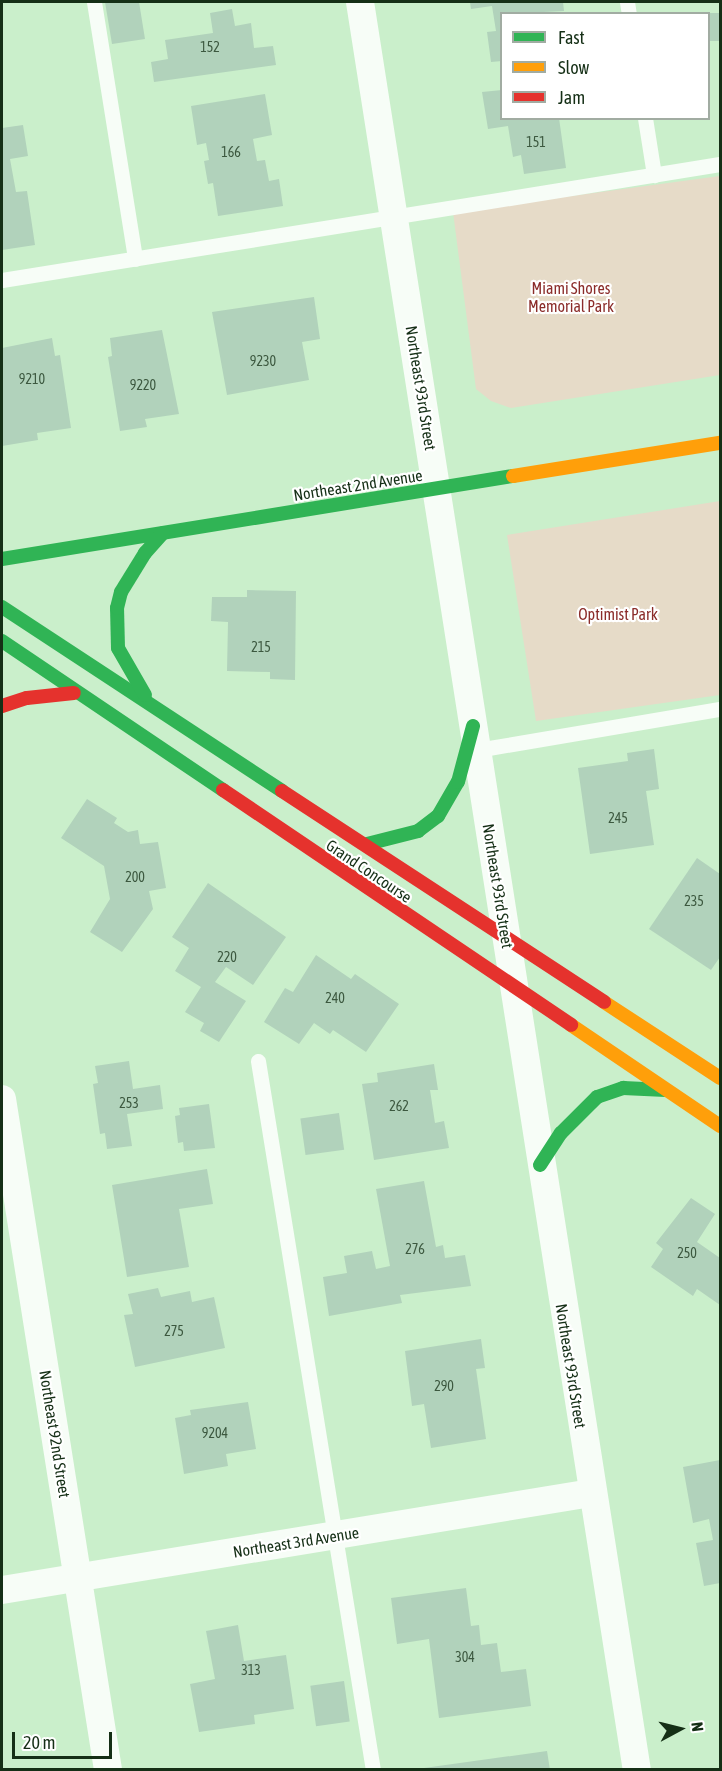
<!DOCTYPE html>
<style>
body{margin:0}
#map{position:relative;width:722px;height:1771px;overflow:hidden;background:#caefcb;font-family:"Asap Condensed",sans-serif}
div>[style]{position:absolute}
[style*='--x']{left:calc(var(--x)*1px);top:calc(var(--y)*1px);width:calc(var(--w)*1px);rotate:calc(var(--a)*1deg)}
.green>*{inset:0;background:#e6dbc8}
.building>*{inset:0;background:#b1d2bb;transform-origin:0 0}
.lane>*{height:15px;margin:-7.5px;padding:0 7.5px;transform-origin:7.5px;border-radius:7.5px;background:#f7fdf7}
.street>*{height:28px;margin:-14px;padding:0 14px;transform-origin:14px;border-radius:14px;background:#f7fdf7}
.fast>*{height:14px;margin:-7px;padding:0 7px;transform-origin:7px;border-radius:7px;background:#30b455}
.slow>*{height:14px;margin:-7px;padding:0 7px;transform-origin:7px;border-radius:7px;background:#ff9f0a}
.jam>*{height:14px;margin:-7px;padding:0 7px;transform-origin:7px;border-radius:7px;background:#e5322d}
span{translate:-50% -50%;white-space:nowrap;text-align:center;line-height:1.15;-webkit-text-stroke:4.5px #fff;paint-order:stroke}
.number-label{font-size:14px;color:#3c583f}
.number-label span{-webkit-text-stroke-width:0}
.park-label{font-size:16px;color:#8b2c2a}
.street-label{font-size:16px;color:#152f16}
.frame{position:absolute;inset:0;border:3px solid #152f16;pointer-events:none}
.legend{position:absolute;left:500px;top:12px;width:210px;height:108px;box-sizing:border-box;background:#fff;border:2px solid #a1aca2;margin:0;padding:8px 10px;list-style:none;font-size:18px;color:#152f16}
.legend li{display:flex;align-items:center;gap:12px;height:30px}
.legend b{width:30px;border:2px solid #a1aca2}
.north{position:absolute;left:650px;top:1699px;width:60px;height:60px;-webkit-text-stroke:4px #fff;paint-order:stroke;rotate:83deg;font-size:16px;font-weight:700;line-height:24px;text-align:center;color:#152f16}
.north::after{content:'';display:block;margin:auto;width:21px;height:27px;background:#152f16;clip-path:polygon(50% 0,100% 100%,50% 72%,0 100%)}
.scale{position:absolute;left:12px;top:1732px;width:100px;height:27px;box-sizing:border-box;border:3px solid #152f16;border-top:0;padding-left:8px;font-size:18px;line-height:21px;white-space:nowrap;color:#152f16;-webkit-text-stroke:4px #fff;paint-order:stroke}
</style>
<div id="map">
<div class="green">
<i style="clip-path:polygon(720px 176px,720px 375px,511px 408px,491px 401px,476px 389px,453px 212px)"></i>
<i style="clip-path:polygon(720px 501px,720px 695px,536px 721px,507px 535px)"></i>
</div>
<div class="building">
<i style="clip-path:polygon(105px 2px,139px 2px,145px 39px,112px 44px)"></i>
<i style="clip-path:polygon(470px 2px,563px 2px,564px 11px,502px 14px,502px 61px,491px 62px,487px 32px,496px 31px,492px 6px,471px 9px)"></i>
<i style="clip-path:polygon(232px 9px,235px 26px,251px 23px,254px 48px,273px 46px,276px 65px,154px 82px,151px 62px,168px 59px,165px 40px,213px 33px,210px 13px)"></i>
<i style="left:720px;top:13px;width:28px;height:12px;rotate:90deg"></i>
<i style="clip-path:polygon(502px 90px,502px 118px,559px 118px,566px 168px,524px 174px,521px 155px,513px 157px,508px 126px,488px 129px,482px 92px)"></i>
<i style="clip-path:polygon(265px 94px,272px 135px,253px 139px,257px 161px,265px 160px,269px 181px,279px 179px,283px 206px,218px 216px,213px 183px,208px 184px,204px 161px,209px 160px,206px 143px,197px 145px,191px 106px)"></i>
<i style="clip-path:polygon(23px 125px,28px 156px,10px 159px,16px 192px,27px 191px,35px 245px,2px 250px,2px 128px)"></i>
<i style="clip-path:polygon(314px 297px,320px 339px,302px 342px,309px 380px,227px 395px,212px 312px)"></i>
<i style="clip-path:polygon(162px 330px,179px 414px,145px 419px,147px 427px,120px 431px,108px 357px,112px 356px,110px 338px)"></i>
<i style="clip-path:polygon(52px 338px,55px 356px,60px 355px,71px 428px,37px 433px,38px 440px,2px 446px,2px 348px)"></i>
<i style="clip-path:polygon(247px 590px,296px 591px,295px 680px,270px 679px,270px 672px,227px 671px,228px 622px,211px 621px,212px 597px,247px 597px)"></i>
<i style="clip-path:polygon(654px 749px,659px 789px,646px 791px,654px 845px,590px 854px,578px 768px,628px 761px,627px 753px)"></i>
<i style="clip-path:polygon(87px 799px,117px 818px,114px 823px,128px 832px,138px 830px,140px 844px,158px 842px,166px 888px,149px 891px,153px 909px,122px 952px,90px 932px,110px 899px,104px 866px,61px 838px)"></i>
<i style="clip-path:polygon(697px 858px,720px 874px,720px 957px,711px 970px,649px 929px)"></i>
<i style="clip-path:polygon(208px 883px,286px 937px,253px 985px,226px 967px,215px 982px,246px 1001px,219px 1042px,200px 1031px,204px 1023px,185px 1012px,201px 987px,175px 971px,189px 948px,172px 937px)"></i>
<i style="clip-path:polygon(316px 955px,351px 979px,355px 974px,399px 1004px,366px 1052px,333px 1030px,330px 1034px,314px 1023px,299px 1044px,264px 1022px,285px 988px,293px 992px)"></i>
<i style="clip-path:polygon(129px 1061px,133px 1089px,160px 1085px,163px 1109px,127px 1114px,132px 1146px,107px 1149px,105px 1133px,100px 1134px,93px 1084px,98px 1083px,95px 1066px)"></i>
<i style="clip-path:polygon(434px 1064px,438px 1090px,430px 1090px,435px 1123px,444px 1121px,449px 1148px,374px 1160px,362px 1084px,378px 1082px,377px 1073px)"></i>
<i style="clip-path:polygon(209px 1104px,215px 1148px,184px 1151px,183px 1142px,178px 1143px,175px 1116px,180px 1115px,179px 1108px)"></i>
<i style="left:339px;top:1113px;width:37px;height:39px;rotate:82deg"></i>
<i style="clip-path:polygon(207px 1169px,213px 1204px,179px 1209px,189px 1267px,127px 1277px,112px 1185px)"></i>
<i style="clip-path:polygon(424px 1181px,436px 1247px,443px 1245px,445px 1258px,465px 1255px,471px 1286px,400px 1295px,402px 1303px,329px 1316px,323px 1277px,347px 1273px,344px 1256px,372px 1251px,376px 1269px,390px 1266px,376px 1189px)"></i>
<i style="clip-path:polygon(691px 1198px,715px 1214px,697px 1242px,720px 1258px,720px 1305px,697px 1289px,693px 1296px,651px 1267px,663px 1249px,656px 1243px)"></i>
<i style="clip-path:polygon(158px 1288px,161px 1297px,190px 1291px,192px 1302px,214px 1297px,225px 1348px,135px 1367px,124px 1315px,133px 1314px,128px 1294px)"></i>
<i style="clip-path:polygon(481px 1339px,485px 1368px,476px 1369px,486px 1439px,431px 1448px,424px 1404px,412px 1406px,405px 1351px)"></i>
<i style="clip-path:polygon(248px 1402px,256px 1449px,226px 1454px,228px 1466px,184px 1474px,175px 1418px,191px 1415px,190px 1410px)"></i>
<i style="clip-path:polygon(720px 1460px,720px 1583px,704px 1586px,696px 1543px,713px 1540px,709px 1519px,693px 1523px,683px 1467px)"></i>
<i style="clip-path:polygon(466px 1588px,471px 1626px,479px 1625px,481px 1645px,497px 1643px,501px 1672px,526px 1669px,531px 1706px,439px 1718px,429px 1639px,397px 1644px,391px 1598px)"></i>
<i style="clip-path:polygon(238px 1625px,244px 1661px,286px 1655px,294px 1709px,254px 1715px,255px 1724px,199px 1732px,190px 1684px,215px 1679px,206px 1631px)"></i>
<i style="left:344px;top:1681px;width:41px;height:34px;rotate:82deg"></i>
<i style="clip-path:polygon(547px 1751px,550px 1770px,424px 1770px,424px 1768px)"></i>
</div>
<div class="lane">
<i style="--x:94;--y:2;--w:260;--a:80.9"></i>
<i style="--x:627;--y:2;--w:12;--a:81"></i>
<i style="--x:645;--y:118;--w:58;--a:81"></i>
<i style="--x:2;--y:280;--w:727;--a:-9.18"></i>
<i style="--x:477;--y:750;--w:246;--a:-9.6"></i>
<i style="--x:258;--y:1061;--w:718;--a:80.79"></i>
</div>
<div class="street">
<i style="--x:360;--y:2;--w:1790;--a:81.1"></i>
<i style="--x:2;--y:1099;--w:679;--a:81.02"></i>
<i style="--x:2;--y:1590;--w:597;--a:-9.35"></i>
</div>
<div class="fast">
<i style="--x:2;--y:559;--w:518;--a:-9.23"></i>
<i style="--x:2;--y:607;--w:335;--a:33.3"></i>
<i style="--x:2;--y:641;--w:267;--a:34"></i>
<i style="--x:145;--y:695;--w:54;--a:-119.9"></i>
<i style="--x:118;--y:648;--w:40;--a:-91.4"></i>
<i style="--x:117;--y:608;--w:16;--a:-76"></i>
<i style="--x:121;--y:592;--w:46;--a:-58.4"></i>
<i style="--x:145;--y:553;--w:27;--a:-48"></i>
<i style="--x:367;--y:844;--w:53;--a:-14.3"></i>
<i style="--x:418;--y:831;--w:25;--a:-37"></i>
<i style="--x:438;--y:816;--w:39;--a:-60"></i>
<i style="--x:458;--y:782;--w:58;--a:-75"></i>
<i style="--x:540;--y:1165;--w:38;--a:-57"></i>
<i style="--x:561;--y:1133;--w:51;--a:-45"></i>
<i style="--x:597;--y:1097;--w:28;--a:-19"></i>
<i style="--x:623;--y:1088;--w:43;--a:2.7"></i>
</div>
<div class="slow">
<i style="--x:513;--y:476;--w:210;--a:-9.1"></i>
<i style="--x:604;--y:1002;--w:139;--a:33.2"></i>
<i style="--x:571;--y:1025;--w:180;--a:34.1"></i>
</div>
<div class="jam">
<i style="--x:2;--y:706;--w:26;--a:-18"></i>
<i style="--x:27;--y:698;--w:47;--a:-6.1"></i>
<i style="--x:223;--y:790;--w:420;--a:34"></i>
<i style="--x:282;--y:791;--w:385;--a:33.2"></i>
</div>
<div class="number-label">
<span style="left:210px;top:47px">152</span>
<span style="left:536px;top:142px">151</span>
<span style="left:231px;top:152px">166</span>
<span style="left:263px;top:361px">9230</span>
<span style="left:32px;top:379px">9210</span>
<span style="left:143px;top:385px">9220</span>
<span style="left:261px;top:647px">215</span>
<span style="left:618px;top:818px">245</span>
<span style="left:135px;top:877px">200</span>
<span style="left:694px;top:901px">235</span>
<span style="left:227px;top:957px">220</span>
<span style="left:335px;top:998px">240</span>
<span style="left:129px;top:1103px">253</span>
<span style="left:399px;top:1106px">262</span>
<span style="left:415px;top:1249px">276</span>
<span style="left:687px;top:1253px">250</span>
<span style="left:174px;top:1331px">275</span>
<span style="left:444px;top:1386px">290</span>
<span style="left:215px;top:1433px">9204</span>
<span style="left:465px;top:1657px">304</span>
<span style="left:251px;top:1670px">313</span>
</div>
<div class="park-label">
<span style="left:571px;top:297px">Miami Shores<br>Memorial Park</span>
<span style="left:618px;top:614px">Optimist Park</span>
</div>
<div class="street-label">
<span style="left:421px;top:388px;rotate:81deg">Northeast 93rd Street</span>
<span style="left:358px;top:485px;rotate:-9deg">Northeast 2nd Avenue</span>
<span style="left:369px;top:871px;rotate:34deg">Grand Concourse</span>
<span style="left:498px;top:886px;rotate:81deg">Northeast 93rd Street</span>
<span style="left:571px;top:1366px;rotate:81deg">Northeast 93rd Street</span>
<span style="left:55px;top:1434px;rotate:81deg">Northeast 92nd Street</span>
<span style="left:296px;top:1542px;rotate:-9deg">Northeast 3rd Avenue</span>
</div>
<div class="frame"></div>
<ul class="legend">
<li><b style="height:8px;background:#30b455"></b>Fast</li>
<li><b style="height:8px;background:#ff9f0a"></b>Slow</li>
<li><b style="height:8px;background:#e5322d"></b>Jam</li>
</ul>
<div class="north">N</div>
<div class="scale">20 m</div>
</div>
